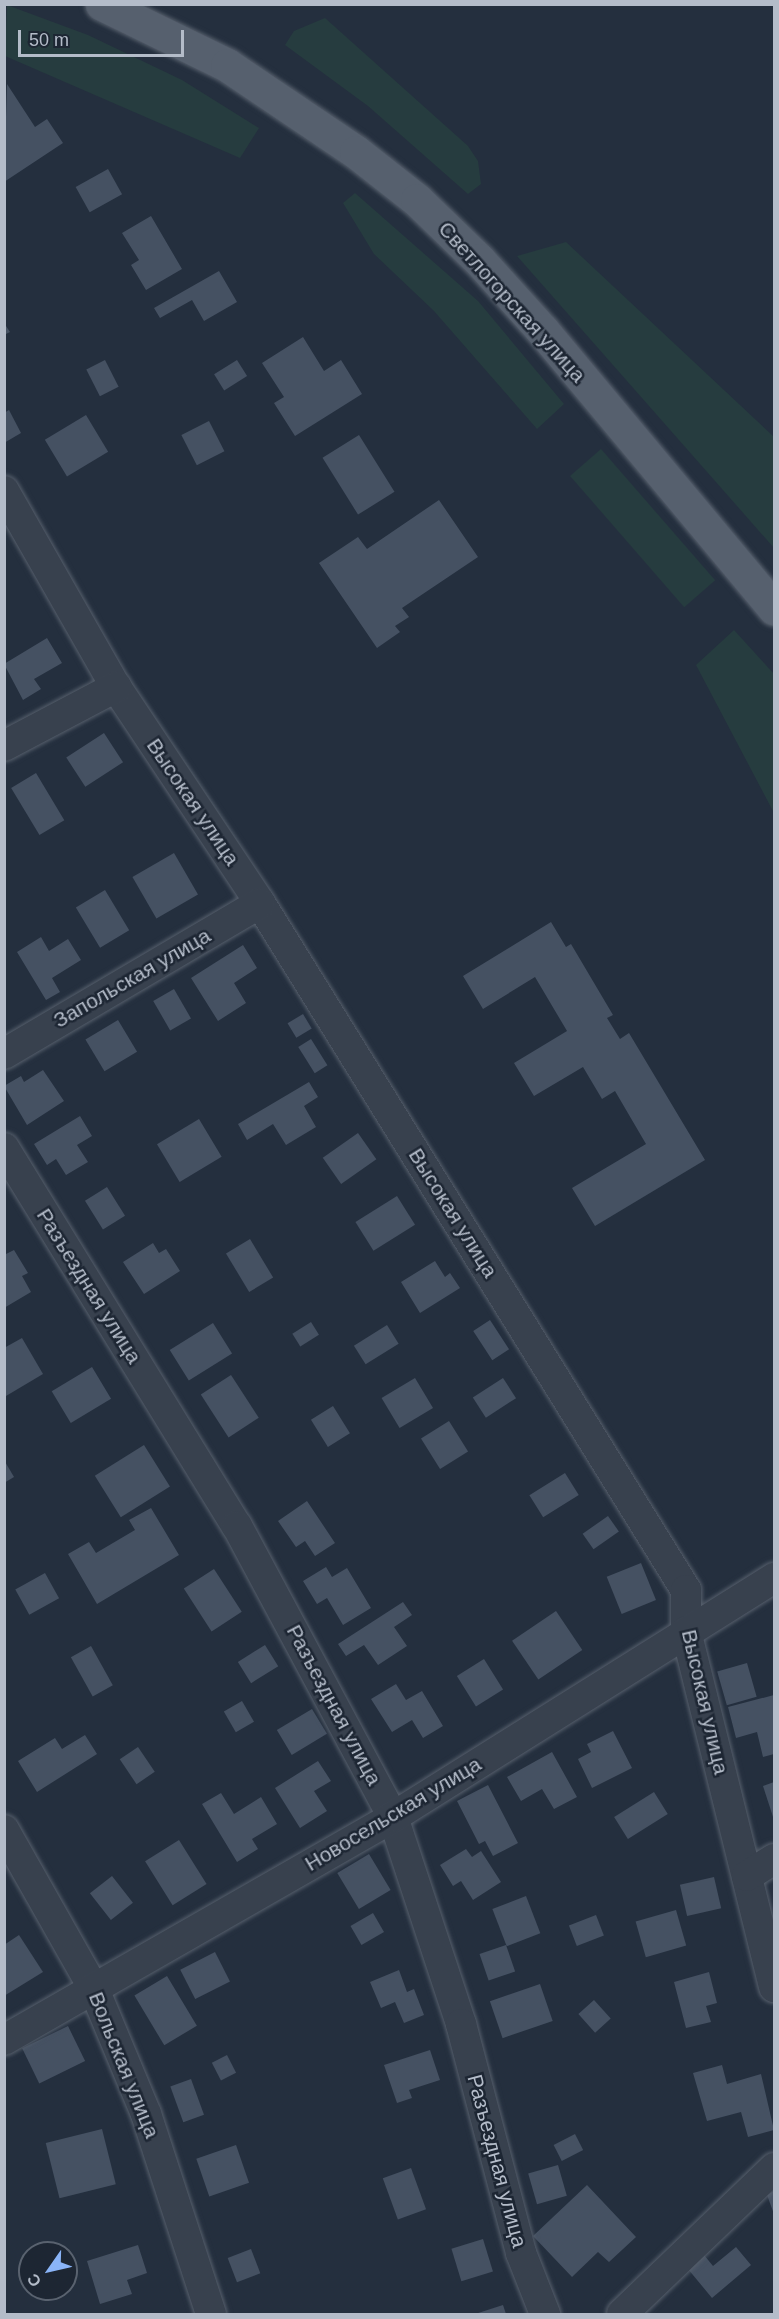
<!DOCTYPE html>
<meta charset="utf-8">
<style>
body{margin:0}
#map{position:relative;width:779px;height:2319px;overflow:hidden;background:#242f3e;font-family:Helvetica,sans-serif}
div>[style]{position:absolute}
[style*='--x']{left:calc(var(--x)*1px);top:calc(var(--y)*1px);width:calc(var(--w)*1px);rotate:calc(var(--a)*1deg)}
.green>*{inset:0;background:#263c3f;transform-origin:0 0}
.building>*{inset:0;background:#455162;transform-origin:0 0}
.roads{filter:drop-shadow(0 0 2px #565f6c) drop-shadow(0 0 2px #565f6c)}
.minor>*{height:30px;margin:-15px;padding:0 15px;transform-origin:15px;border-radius:15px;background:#38414e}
.major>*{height:33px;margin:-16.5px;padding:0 16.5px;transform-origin:16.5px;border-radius:16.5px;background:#56606e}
span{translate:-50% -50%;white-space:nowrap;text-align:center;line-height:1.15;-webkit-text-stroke:5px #1d2633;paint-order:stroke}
.street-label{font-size:21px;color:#b4bcc9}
.frame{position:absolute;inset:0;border:6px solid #b4bcc9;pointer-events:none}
.north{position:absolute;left:18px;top:2241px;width:60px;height:60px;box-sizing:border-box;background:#1d2633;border:2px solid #59626f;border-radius:50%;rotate:236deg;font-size:16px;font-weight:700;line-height:24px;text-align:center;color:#b4bcc9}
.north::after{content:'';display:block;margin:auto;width:21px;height:27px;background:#8ab4f8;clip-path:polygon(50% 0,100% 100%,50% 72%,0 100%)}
.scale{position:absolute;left:18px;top:30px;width:166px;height:27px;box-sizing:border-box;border:3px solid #b4bcc9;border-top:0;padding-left:8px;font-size:18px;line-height:21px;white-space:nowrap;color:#b4bcc9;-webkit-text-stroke:4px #1d2633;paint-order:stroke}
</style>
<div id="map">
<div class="green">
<i style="clip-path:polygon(7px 5px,88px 35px,182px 80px,259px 128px,240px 158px,5px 56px)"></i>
<i style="clip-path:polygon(325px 18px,468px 146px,478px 161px,481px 184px,468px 194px,368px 106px,285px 45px,294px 31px)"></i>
<i style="clip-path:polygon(355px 193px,478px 301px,564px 404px,537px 429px,434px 311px,374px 254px,343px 203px)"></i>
<i style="clip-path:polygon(566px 242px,773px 436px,774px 548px,517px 256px)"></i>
<i style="left:601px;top:449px;width:174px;height:41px;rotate:49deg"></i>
<i style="clip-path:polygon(734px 630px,774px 674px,774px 813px,696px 665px)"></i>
</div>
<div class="building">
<i style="clip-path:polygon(7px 84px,35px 127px,47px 119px,63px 143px,4px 182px)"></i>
<i style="left:108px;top:169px;width:29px;height:37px;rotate:61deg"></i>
<i style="clip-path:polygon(151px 216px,182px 269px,146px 290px,131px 265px,139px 260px,122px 233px)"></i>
<i style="clip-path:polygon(219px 271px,237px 302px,204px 321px,192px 300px,160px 318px,154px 308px)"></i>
<i style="clip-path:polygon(4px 323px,10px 332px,4px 335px)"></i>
<i style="clip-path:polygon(303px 337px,324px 371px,341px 360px,362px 394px,295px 436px,274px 403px,284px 397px,262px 363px)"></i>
<i style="left:105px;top:360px;width:30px;height:21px;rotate:63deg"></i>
<i style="left:237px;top:360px;width:19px;height:27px;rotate:58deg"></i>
<i style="clip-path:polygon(9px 410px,21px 433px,4px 443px,4px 413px)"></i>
<i style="left:86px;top:415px;width:43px;height:48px;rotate:59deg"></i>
<i style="left:209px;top:421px;width:34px;height:31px;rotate:63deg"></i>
<i style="left:359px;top:435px;width:67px;height:43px;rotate:58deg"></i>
<i style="clip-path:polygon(439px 500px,478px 557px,402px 608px,409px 617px,395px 626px,400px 632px,377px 648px,319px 563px,358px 537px,367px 549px)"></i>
<i style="clip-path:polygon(47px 638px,62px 663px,34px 679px,41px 689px,23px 700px,4px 664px)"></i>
<i style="left:104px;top:733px;width:35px;height:45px;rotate:57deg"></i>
<i style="left:36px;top:773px;width:55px;height:29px;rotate:59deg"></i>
<i style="left:174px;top:853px;width:48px;height:48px;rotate:60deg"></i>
<i style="left:105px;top:890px;width:47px;height:34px;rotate:59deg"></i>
<i style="clip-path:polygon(551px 922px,566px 947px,571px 944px,613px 1015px,607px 1018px,620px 1039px,629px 1033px,705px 1160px,595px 1226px,572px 1188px,646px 1144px,615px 1091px,602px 1099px,583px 1067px,534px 1096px,514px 1063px,567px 1031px,535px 977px,483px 1009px,463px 976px)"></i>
<i style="clip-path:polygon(41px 937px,49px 951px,68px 939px,81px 960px,52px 978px,60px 992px,46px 1000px,17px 952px)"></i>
<i style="clip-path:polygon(243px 945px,257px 968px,234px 983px,246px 1003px,218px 1021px,191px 978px)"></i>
<i style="left:174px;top:989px;width:34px;height:24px;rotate:60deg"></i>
<i style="left:303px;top:1014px;width:17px;height:18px;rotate:59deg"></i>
<i style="left:118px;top:1020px;width:37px;height:38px;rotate:59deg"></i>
<i style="left:311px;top:1039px;width:31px;height:15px;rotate:58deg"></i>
<i style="clip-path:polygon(43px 1070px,64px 1101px,27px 1125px,4px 1086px,21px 1076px,24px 1082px)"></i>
<i style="clip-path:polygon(309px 1082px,318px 1097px,304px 1106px,316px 1127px,286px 1145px,273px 1124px,247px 1140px,238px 1124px)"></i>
<i style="clip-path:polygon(80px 1116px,92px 1136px,77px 1145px,88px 1162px,66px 1175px,56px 1159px,47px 1165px,34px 1144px)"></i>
<i style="left:199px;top:1119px;width:44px;height:49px;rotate:59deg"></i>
<i style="left:358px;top:1133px;width:32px;height:43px;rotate:55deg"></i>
<i style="left:107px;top:1187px;width:34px;height:26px;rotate:58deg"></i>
<i style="left:397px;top:1196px;width:34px;height:49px;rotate:58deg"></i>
<i style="left:250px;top:1239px;width:45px;height:28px;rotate:59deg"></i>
<i style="clip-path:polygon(153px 1243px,159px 1253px,166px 1249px,180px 1271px,144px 1294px,123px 1262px)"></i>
<i style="clip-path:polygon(14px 1250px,28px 1273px,22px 1276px,31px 1292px,4px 1308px,4px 1255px)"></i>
<i style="clip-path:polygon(435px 1261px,445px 1277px,450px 1273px,460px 1288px,420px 1313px,401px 1282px)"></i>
<i style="left:490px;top:1320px;width:35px;height:20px;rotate:57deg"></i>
<i style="left:311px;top:1322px;width:15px;height:22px;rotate:58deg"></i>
<i style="left:213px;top:1323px;width:36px;height:51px;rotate:58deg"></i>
<i style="left:387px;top:1325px;width:22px;height:39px;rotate:58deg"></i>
<i style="clip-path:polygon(22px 1338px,43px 1374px,6px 1396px,4px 1348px)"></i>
<i style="left:92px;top:1367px;width:37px;height:47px;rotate:59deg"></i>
<i style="left:231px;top:1375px;width:51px;height:36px;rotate:57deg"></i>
<i style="left:415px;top:1378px;width:35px;height:39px;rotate:59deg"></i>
<i style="left:503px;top:1378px;width:24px;height:36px;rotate:57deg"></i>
<i style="left:333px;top:1406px;width:32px;height:26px;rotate:58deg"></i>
<i style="left:449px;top:1421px;width:36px;height:33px;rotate:58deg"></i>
<i style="left:144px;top:1445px;width:49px;height:58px;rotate:58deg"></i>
<i style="clip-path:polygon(4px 1460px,14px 1477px,4px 1483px)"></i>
<i style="left:565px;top:1473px;width:26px;height:42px;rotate:58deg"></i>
<i style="clip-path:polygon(307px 1501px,335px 1543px,315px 1556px,305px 1541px,296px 1547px,278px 1521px)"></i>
<i style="clip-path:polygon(151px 1508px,179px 1555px,97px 1604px,68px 1554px,89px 1542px,96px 1553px,135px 1530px,129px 1520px)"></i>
<i style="left:608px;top:1516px;width:19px;height:31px;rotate:55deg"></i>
<i style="left:641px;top:1563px;width:40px;height:37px;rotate:68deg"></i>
<i style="clip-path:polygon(326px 1567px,332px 1577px,347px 1568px,371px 1608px,343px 1625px,327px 1598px,317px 1604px,303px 1581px)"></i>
<i style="left:214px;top:1569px;width:51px;height:36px;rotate:57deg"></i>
<i style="left:45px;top:1573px;width:29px;height:34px;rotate:61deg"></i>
<i style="clip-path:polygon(403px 1602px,412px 1615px,394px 1627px,407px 1646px,378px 1665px,364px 1645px,346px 1656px,338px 1644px)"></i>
<i style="left:556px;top:1611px;width:47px;height:53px;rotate:56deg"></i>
<i style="left:265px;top:1645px;width:25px;height:32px;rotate:58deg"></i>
<i style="left:91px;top:1646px;width:45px;height:23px;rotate:61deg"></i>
<i style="left:484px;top:1659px;width:36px;height:32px;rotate:58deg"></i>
<i style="left:747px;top:1663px;width:35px;height:31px;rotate:74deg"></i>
<i style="clip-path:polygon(396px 1684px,406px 1700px,422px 1691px,443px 1726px,423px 1738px,412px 1720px,392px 1732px,371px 1699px)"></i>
<i style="clip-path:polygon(774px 1695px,774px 1754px,763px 1757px,757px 1732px,736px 1738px,728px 1707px)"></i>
<i style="left:242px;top:1701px;width:24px;height:21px;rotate:60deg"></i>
<i style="left:312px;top:1709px;width:29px;height:41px;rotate:59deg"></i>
<i style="clip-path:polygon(613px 1731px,632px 1768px,592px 1788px,578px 1759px,591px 1752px,587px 1744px)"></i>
<i style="clip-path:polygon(85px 1735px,97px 1754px,37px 1792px,18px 1761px,55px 1738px,62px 1749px)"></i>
<i style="left:138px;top:1747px;width:30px;height:22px;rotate:56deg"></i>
<i style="clip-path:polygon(552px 1752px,577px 1797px,554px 1809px,542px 1789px,521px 1801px,507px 1777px)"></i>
<i style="clip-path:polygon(318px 1761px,331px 1781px,314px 1791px,327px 1811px,300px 1828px,275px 1788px)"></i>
<i style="clip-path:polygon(774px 1782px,774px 1820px,763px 1786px)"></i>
<i style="clip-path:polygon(488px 1785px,518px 1843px,493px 1856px,485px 1841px,479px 1844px,457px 1801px)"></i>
<i style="left:654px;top:1792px;width:26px;height:47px;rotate:58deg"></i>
<i style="clip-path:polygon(221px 1793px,234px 1814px,261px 1797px,277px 1824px,252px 1839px,258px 1849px,237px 1862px,202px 1804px)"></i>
<i style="left:179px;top:1840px;width:52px;height:40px;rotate:58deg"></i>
<i style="clip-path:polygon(466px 1849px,472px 1857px,481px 1851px,501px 1882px,473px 1900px,461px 1881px,453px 1886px,440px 1865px)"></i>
<i style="left:369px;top:1854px;width:42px;height:37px;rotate:59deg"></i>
<i style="left:112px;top:1876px;width:34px;height:28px;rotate:52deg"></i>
<i style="left:714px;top:1877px;width:32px;height:35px;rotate:77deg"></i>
<i style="left:526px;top:1896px;width:40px;height:36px;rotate:69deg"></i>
<i style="left:676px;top:1910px;width:37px;height:42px;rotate:74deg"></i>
<i style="left:373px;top:1913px;width:22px;height:26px;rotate:60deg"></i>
<i style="left:596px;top:1915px;width:22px;height:29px;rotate:69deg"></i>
<i style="clip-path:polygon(19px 1935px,43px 1972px,4px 1996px,4px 1945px)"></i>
<i style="left:506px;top:1945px;width:28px;height:28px;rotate:71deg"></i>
<i style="left:215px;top:1952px;width:33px;height:39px;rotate:63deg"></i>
<i style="clip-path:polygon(399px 1970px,407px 1992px,414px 1989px,424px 2015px,404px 2023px,395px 2002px,381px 2008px,370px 1982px)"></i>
<i style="clip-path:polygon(709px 1972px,717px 2003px,706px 2006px,711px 2022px,686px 2028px,674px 1982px)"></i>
<i style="left:167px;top:1976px;width:58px;height:38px;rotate:59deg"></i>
<i style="left:540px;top:1984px;width:39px;height:53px;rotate:71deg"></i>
<i style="left:594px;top:2000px;width:25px;height:21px;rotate:48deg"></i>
<i style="left:68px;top:2026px;width:39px;height:51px;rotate:64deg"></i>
<i style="clip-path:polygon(430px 2050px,440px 2080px,409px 2090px,412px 2098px,397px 2103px,384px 2065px)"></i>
<i style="left:227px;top:2055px;width:20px;height:17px;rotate:63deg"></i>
<i style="clip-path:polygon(722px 2065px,727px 2084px,761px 2074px,774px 2130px,748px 2137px,741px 2112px,707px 2121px,693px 2073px)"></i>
<i style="left:191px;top:2079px;width:38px;height:22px;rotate:70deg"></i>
<i style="left:102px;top:2129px;width:57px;height:58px;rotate:76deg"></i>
<i style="left:575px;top:2134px;width:18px;height:24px;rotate:63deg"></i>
<i style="left:236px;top:2145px;width:40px;height:42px;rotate:71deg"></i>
<i style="left:558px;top:2165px;width:32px;height:31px;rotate:74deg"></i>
<i style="left:411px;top:2168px;width:44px;height:30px;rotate:70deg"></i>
<i style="clip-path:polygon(587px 2185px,636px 2237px,609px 2262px,598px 2252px,572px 2277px,533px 2236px)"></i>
<i style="clip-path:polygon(774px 2191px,774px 2214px,767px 2195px)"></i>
<i style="left:483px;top:2239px;width:34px;height:33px;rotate:73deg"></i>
<i style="clip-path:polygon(138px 2245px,147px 2273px,127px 2280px,132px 2294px,100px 2304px,87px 2261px)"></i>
<i style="clip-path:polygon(736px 2247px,751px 2265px,712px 2298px,688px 2269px,704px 2255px,713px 2266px)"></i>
<i style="left:251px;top:2249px;width:26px;height:25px;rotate:69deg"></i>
<i style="clip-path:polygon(503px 2305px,506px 2314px,475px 2314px)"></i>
</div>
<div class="roads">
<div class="minor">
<i style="--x:4;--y:491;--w:226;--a:60.3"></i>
<i style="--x:116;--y:687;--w:260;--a:56.3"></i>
<i style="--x:260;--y:903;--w:808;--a:58.2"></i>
<i style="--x:686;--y:1590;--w:41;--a:90"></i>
<i style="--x:686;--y:1631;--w:367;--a:76.1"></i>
<i style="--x:4;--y:746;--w:127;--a:-27.8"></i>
<i style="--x:4;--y:1054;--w:297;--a:-30.5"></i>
<i style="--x:4;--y:1148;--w:444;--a:58.4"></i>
<i style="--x:237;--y:1526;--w:330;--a:61.8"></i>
<i style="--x:393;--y:1817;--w:218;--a:71.8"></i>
<i style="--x:461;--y:2024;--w:237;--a:75.3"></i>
<i style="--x:521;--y:2253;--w:66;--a:68.5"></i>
<i style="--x:4;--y:1830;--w:183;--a:60.5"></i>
<i style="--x:94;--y:1989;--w:135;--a:67.4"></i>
<i style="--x:146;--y:2114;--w:210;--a:72"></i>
<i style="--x:747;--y:1876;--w:32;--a:-32"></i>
<i style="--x:4;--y:2040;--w:448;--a:-29.8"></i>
<i style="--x:393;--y:1817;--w:450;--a:-32.1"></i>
<i style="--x:622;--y:2314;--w:211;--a:-43.8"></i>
</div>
<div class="major">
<i style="--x:102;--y:4;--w:139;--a:26"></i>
<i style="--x:227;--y:65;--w:156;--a:34"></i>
<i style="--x:356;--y:152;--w:78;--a:38.2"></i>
<i style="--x:417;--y:200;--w:86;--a:44.1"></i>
<i style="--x:479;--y:260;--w:96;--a:48"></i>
<i style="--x:543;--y:331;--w:361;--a:50.2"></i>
</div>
</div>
<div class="street-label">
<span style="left:512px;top:302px;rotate:48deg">Светлогорская улица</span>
<span style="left:193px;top:802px;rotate:56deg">Высокая улица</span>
<span style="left:132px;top:978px;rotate:-30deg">Запольская улица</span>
<span style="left:453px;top:1213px;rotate:58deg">Высокая улица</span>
<span style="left:89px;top:1286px;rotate:58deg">Разъездная улица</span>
<span style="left:705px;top:1702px;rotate:77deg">Высокая улица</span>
<span style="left:334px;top:1705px;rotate:62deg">Разъездная улица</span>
<span style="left:393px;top:1814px;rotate:-31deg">Новосельская улица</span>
<span style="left:124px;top:2065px;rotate:68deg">Вольская улица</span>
<span style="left:497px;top:2161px;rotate:75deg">Разъездная улица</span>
</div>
<div class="frame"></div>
<div class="north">С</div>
<div class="scale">50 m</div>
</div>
